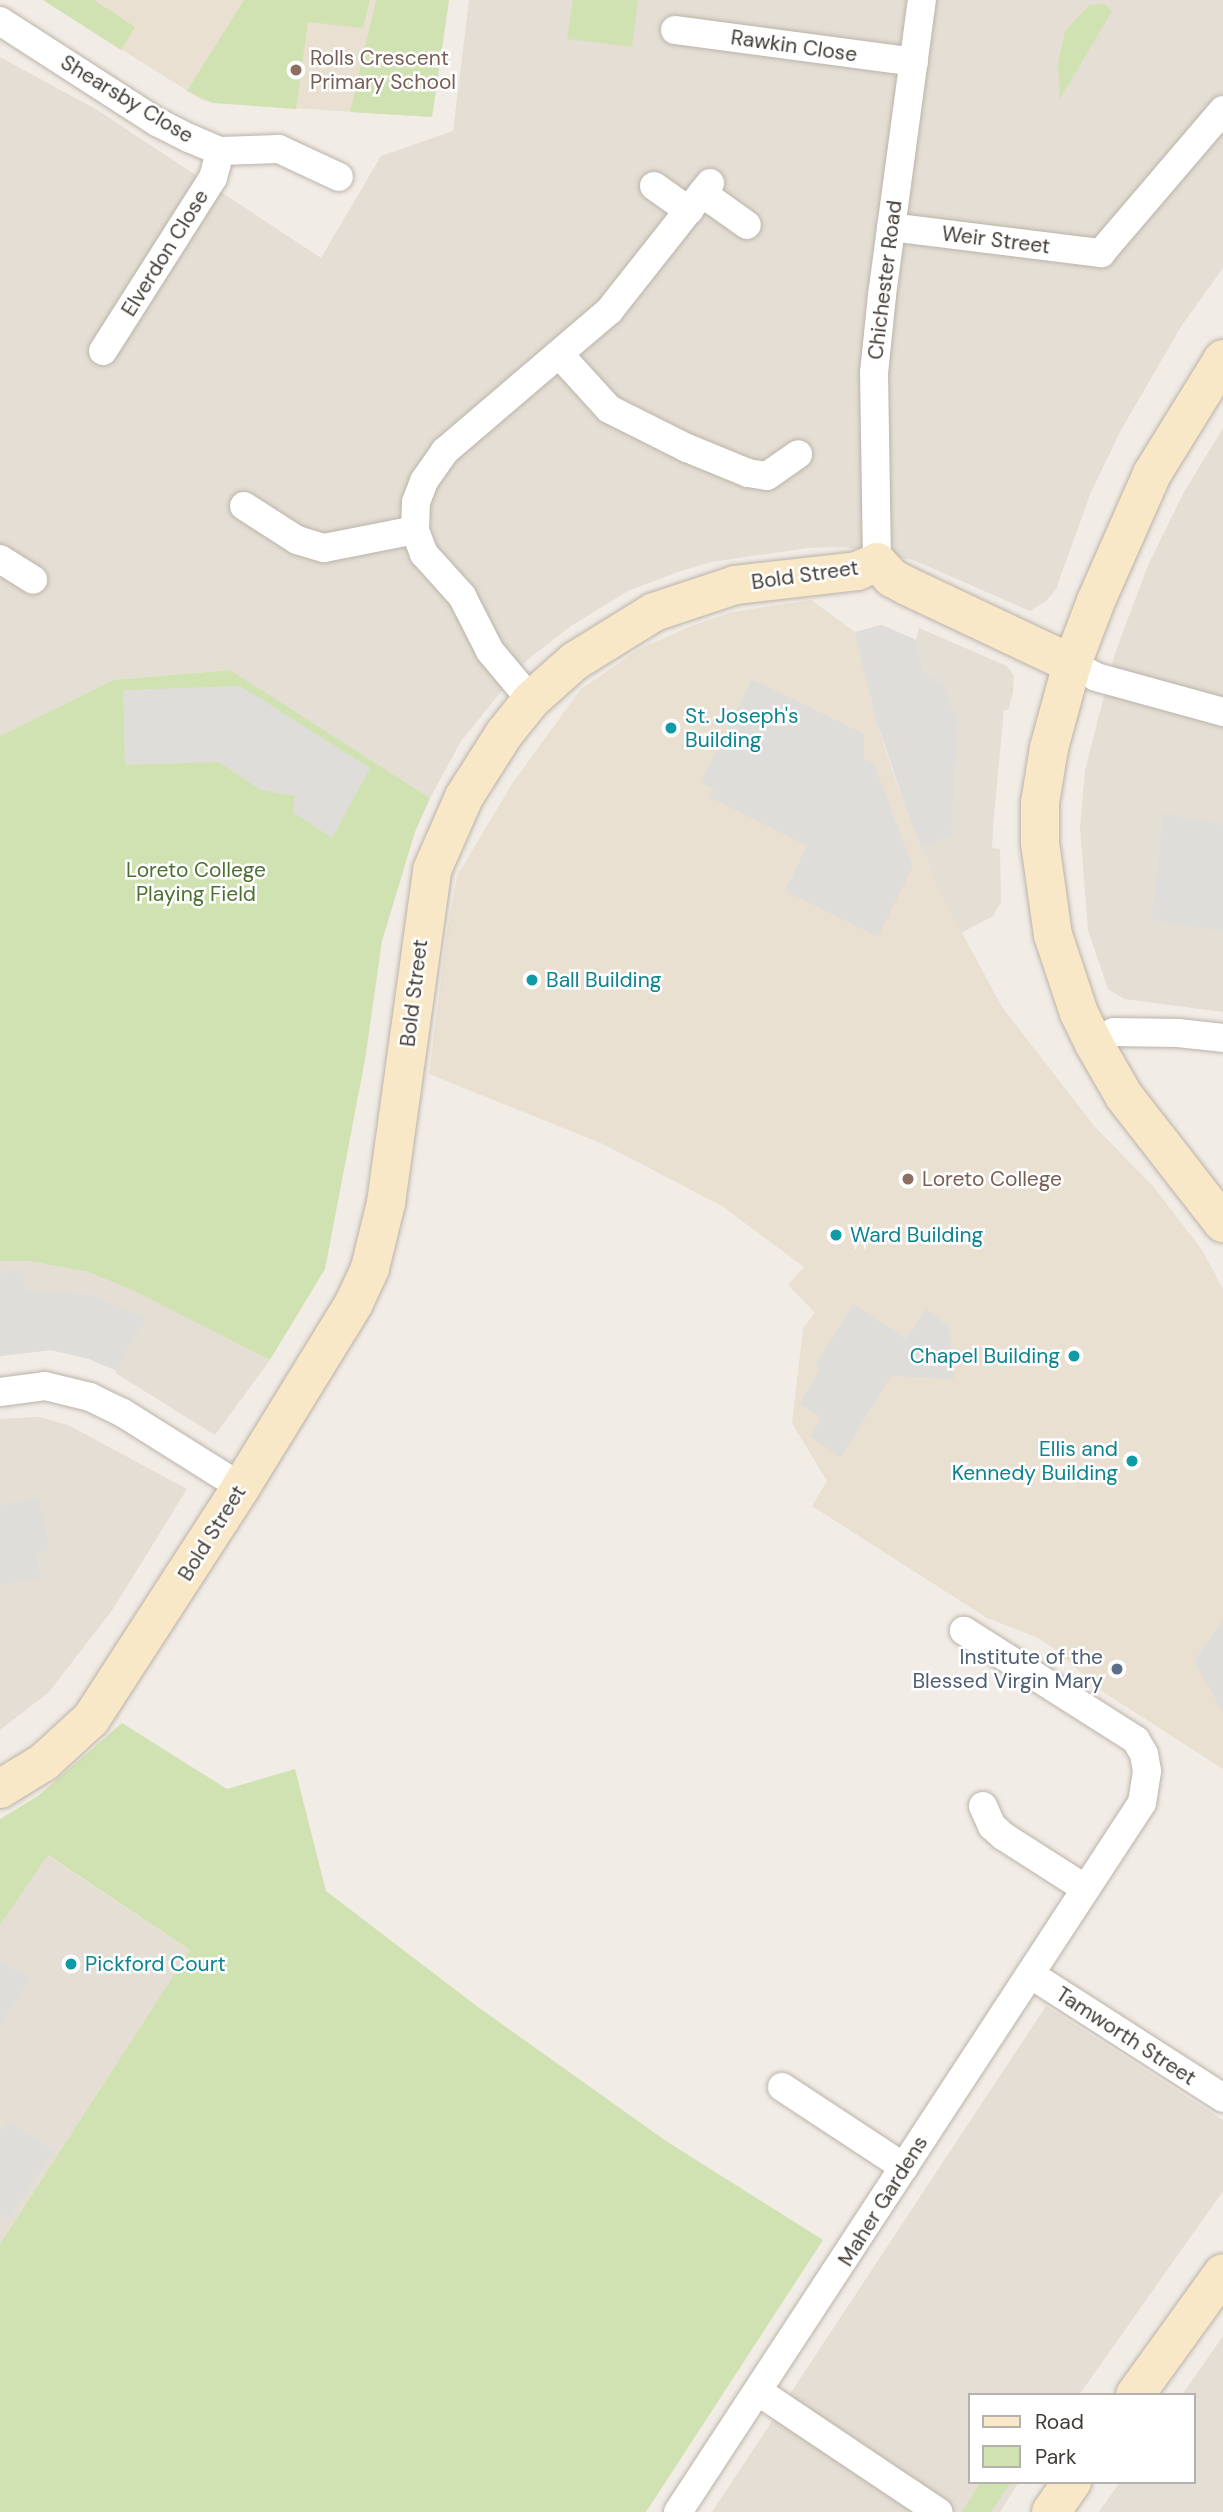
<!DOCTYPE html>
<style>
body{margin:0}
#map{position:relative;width:1223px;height:2512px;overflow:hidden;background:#f1ece6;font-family:"DM Sans",sans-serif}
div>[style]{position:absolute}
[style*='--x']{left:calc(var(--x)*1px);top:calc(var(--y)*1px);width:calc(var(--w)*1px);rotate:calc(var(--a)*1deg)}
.residential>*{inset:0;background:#e4ded4}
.education>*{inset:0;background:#e9e0d1}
.green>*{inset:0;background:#d1e2b2}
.parking>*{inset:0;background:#dfddda}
.roads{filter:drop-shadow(0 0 2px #bbb3a9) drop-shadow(0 0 2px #bbb3a9)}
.street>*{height:28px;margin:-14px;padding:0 14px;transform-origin:14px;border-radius:14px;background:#fff}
.secondary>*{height:38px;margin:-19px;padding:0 19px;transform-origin:19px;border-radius:19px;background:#f9e8c7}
.dots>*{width:19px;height:19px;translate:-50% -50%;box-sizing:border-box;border:4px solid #fff;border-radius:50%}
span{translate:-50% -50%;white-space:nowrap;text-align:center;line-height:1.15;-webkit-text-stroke:5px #fff;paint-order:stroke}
.street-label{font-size:21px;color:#433c36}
.education-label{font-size:21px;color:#785e54}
.left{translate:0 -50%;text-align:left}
.culture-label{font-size:21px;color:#0d838f}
.right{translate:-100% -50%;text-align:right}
.park-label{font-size:21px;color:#4e6f2f}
.service-label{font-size:21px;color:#4e5e75}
.legend{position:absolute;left:968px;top:2393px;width:228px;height:91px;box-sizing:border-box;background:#fff;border:2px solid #b4b1af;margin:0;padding:9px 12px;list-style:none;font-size:21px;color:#433c36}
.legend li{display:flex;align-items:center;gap:14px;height:35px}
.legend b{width:35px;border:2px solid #b4b1af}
</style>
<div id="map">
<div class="residential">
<i style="clip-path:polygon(469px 0,1223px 0,1223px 268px,1182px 325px,1121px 430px,1091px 492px,1056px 589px,1046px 601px,1030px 611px,913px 560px,845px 547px,808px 548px,711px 562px,678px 572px,628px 591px,571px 626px,527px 660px,461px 741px,430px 798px,229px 670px,113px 680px,0 736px,0 57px,99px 111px,321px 258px,381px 156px,453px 131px)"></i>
<i style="clip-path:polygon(1223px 428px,1223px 1012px,1124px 999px,1108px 989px,1088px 930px,1080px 827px,1085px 771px,1115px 653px,1149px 563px,1184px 492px)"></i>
<i style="clip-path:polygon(882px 625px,916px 640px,919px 628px,1007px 666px,1014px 676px,1013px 693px,1008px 710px,1004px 710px,993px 826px,992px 848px,1000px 849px,1001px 902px,993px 916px,961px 933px,937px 886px,905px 809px,864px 675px,855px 632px)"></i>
<i style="clip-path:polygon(0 1261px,27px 1261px,88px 1272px,134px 1291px,270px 1360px,215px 1435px,117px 1374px,115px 1370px,89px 1359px,51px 1350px,0 1356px)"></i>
<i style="clip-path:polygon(39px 1417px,68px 1425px,187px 1489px,113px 1609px,49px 1692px,0 1730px,0 1419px)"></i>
<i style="clip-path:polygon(47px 1855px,190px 1950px,0 2244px,0 1925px)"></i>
<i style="clip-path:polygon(1046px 2006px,1223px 2120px,1223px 2191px,1079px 2395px,969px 2395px,969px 2482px,1019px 2482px,1000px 2512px,712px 2512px)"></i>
<i style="clip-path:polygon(1223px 2336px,1223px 2512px,1099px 2512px,1120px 2482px,1193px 2482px,1193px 2395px,1182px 2395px)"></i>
</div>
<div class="education">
<i style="clip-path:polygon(43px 0,449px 0,432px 117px,213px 103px,202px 100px)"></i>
<i style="clip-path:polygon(811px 600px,855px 632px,876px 721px,905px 809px,937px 886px,1002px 1007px,1095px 1127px,1153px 1186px,1202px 1250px,1223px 1289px,1223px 1769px,1100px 1690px,1056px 1650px,1036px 1637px,987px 1618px,812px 1506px,827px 1481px,792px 1423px,803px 1328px,815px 1313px,788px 1285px,804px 1267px,722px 1206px,601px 1143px,429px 1074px,446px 938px,457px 876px,512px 784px,580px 690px,639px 649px,691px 626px,732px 612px)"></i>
</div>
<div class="green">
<i style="clip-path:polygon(43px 0,94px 0,135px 27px,121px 50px)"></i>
<i style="clip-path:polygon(244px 0,370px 0,363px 28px,308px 22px,296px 109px,213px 103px,187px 91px)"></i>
<i style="clip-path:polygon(376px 0,449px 0,432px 117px,350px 112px)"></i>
<i style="clip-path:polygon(573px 0,638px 0,632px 47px,567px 39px)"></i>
<i style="clip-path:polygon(1104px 4px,1112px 11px,1060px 99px,1058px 64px,1065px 31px,1089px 5px)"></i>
<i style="clip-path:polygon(230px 670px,430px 798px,415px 832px,382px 941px,365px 1060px,325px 1269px,270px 1360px,134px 1291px,88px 1272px,28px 1261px,0 1261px,0 736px,113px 680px)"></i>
<i style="clip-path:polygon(122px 1723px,227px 1789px,295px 1769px,326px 1891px,478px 2007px,666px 2141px,823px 2240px,646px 2512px,0 2512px,0 2244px,190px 1950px,48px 1855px,0 1925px,0 1819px,38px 1796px)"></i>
<i style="clip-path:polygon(981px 2482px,1011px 2482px,991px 2512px,962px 2512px)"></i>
</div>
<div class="parking">
<i style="clip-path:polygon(882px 625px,916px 640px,923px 673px,943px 684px,957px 721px,951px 836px,921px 847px,876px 721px,855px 632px)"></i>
<i style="clip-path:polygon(752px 679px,864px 734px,864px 759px,874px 763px,913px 867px,878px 937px,785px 891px,807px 846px,709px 797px,713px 789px,701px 782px)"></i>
<i style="clip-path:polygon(240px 686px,370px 768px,332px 838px,293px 812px,295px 796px,261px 790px,219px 762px,125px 765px,123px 690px)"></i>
<i style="clip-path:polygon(1163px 813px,1223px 825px,1223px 931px,1152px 920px)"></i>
<i style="clip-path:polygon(22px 1269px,26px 1291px,54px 1290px,93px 1296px,147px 1318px,115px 1370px,89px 1359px,51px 1350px,0 1356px,0 1273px)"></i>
<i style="clip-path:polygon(853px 1304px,907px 1339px,926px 1309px,949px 1327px,954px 1379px,891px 1376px,841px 1457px,809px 1436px,821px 1418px,800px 1404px,820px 1369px,815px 1366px)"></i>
<i style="clip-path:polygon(39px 1498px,50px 1549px,36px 1553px,41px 1578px,0 1585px,0 1505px)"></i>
<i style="clip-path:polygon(1223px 1620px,1223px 1712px,1196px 1665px,1196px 1658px)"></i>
<i style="clip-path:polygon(0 1960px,30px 1979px,0 2024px)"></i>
<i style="clip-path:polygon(8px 2121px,54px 2151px,8px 2219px,0 2213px,0 2133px)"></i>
</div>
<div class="roads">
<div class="street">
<i style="--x:0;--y:21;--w:187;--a:32.8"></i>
<i style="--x:157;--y:122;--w:36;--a:27"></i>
<i style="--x:189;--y:138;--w:34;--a:23"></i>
<i style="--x:220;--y:151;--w:59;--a:-1.9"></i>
<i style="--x:279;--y:149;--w:66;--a:25"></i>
<i style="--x:675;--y:30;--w:241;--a:7.6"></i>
<i style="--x:654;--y:186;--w:43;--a:35.5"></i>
<i style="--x:702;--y:193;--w:55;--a:35.4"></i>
<i style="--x:891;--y:227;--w:212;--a:7.1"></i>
<i style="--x:1101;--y:253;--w:188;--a:-49.5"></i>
<i style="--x:103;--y:351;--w:205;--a:-57.6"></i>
<i style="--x:213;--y:178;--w:28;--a:-75"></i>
<i style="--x:559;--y:354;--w:74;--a:47.7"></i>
<i style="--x:609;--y:409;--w:87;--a:26.6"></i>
<i style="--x:687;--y:448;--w:66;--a:22.3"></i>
<i style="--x:748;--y:473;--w:19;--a:9"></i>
<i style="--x:767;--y:476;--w:38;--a:-35"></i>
<i style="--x:244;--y:506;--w:63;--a:32.7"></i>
<i style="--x:297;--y:540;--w:28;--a:17"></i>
<i style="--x:324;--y:548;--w:93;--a:-11.2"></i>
<i style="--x:0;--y:559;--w:39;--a:32"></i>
<i style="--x:877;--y:562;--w:189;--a:-90.9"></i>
<i style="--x:874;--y:373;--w:78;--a:-84.1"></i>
<i style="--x:882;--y:295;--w:298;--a:-82.3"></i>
<i style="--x:1072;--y:664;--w:27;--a:28"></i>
<i style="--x:1096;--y:677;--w:132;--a:15.4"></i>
<i style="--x:531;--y:700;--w:64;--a:-129.9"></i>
<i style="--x:490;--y:651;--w:62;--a:-117"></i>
<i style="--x:462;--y:596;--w:57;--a:-132.1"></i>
<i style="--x:424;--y:554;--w:26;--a:-111"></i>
<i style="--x:415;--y:530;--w:28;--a:-88"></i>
<i style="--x:416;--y:502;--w:22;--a:-69"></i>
<i style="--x:424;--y:481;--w:37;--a:-55"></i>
<i style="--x:445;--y:451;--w:216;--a:-40.5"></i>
<i style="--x:609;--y:311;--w:163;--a:-51.7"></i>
<i style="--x:1093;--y:1042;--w:23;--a:-25"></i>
<i style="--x:1114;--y:1032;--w:64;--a:0.9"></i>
<i style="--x:1178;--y:1033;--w:45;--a:6.3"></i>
<i style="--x:0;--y:1392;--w:45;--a:-7.6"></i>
<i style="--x:45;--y:1386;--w:46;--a:13.7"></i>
<i style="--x:90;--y:1397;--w:37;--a:26"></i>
<i style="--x:123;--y:1413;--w:139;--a:32.1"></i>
<i style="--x:983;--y:1806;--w:22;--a:66"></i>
<i style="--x:992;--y:1826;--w:15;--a:42"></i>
<i style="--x:1003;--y:1836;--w:98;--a:32.6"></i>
<i style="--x:1030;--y:1974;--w:229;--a:32.7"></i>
<i style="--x:782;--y:2087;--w:146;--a:33.3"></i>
<i style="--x:759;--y:2392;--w:216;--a:33.8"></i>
<i style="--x:678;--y:2512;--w:847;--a:-56.8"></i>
<i style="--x:1142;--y:1803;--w:32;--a:-81"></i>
<i style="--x:1147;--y:1771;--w:17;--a:-100"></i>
<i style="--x:1144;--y:1754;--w:16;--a:-120"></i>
<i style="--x:1136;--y:1740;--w:204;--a:-147.6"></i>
</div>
<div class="secondary">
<i style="--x:1223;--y:359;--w:135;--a:121.7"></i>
<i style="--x:1152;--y:474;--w:139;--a:113.8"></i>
<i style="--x:1096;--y:601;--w:67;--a:110.9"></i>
<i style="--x:1072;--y:664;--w:87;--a:105.3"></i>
<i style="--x:1049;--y:748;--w:56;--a:99.3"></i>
<i style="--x:1040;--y:803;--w:40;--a:90"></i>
<i style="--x:1040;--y:843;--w:93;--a:82"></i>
<i style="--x:1053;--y:935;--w:82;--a:71.6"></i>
<i style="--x:1079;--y:1013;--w:32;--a:64"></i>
<i style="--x:1093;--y:1042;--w:62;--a:60.1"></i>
<i style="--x:1124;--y:1096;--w:161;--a:52.1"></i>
<i style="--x:0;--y:1789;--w:52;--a:-31.5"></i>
<i style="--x:44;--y:1762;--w:64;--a:-42.5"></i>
<i style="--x:91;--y:1719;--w:276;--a:-57.1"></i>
<i style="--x:241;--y:1487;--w:216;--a:-58.4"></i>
<i style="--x:354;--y:1303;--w:38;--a:-65"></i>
<i style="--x:370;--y:1268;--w:67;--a:-76.2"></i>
<i style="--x:386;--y:1203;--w:336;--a:-82.1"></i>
<i style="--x:432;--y:870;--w:80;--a:-66.3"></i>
<i style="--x:464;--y:797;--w:75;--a:-57.6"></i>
<i style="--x:504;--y:734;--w:43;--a:-51.5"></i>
<i style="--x:531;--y:700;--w:59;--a:-41.6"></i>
<i style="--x:575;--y:661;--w:93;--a:-31.8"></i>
<i style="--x:654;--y:612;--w:85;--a:-18.4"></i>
<i style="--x:735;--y:585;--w:123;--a:-6.5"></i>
<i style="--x:857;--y:571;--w:22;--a:-24"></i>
<i style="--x:877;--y:562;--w:22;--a:47"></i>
<i style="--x:892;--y:578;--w:17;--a:28"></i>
<i style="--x:907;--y:586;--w:183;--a:25.3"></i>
<i style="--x:1135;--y:2395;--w:150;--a:-54.2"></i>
<i style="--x:1051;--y:2512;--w:37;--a:-55"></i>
</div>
</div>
<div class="dots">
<i style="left:296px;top:70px;background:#8d6e63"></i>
<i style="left:671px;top:728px;background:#0f9aa8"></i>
<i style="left:532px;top:980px;background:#0f9aa8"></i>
<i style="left:908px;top:1179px;background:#8d6e63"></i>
<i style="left:836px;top:1235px;background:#0f9aa8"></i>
<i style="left:1074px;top:1356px;background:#0f9aa8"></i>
<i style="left:1132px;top:1461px;background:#0f9aa8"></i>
<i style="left:1117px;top:1669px;background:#5c6f8a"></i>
<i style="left:71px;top:1964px;background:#0f9aa8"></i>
</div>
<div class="street-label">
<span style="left:794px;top:46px;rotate:8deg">Rawkin Close</span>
<span style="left:127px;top:99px;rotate:31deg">Shearsby Close</span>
<span style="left:996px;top:240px;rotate:7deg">Weir Street</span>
<span style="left:165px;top:253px;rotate:-58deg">Elverdon Close</span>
<span style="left:885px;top:280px;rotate:-83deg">Chichester Road</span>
<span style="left:805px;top:575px;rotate:-8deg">Bold Street</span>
<span style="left:414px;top:993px;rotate:-83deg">Bold Street</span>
<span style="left:212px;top:1533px;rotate:-58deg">Bold Street</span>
<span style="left:1126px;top:2036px;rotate:33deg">Tamworth Street</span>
<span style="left:883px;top:2201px;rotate:-58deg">Maher Gardens</span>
</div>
<div class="education-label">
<span class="left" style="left:310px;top:70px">Rolls Crescent<br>Primary School</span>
<span class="left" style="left:922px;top:1179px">Loreto College</span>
</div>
<div class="culture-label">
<span class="left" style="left:685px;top:728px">St. Joseph's<br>Building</span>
<span class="left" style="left:546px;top:980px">Ball Building</span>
<span class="left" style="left:850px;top:1235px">Ward Building</span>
<span class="right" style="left:1060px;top:1356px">Chapel Building</span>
<span class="right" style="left:1118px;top:1461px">Ellis and<br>Kennedy Building</span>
<span class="left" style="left:85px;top:1964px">Pickford Court</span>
</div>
<div class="park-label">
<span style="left:196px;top:882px">Loreto College<br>Playing Field</span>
</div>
<div class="service-label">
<span class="right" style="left:1103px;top:1669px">Institute of the<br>Blessed Virgin Mary</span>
</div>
<ul class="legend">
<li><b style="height:9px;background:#f9e8c7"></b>Road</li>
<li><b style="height:19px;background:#d1e2b2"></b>Park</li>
</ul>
</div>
